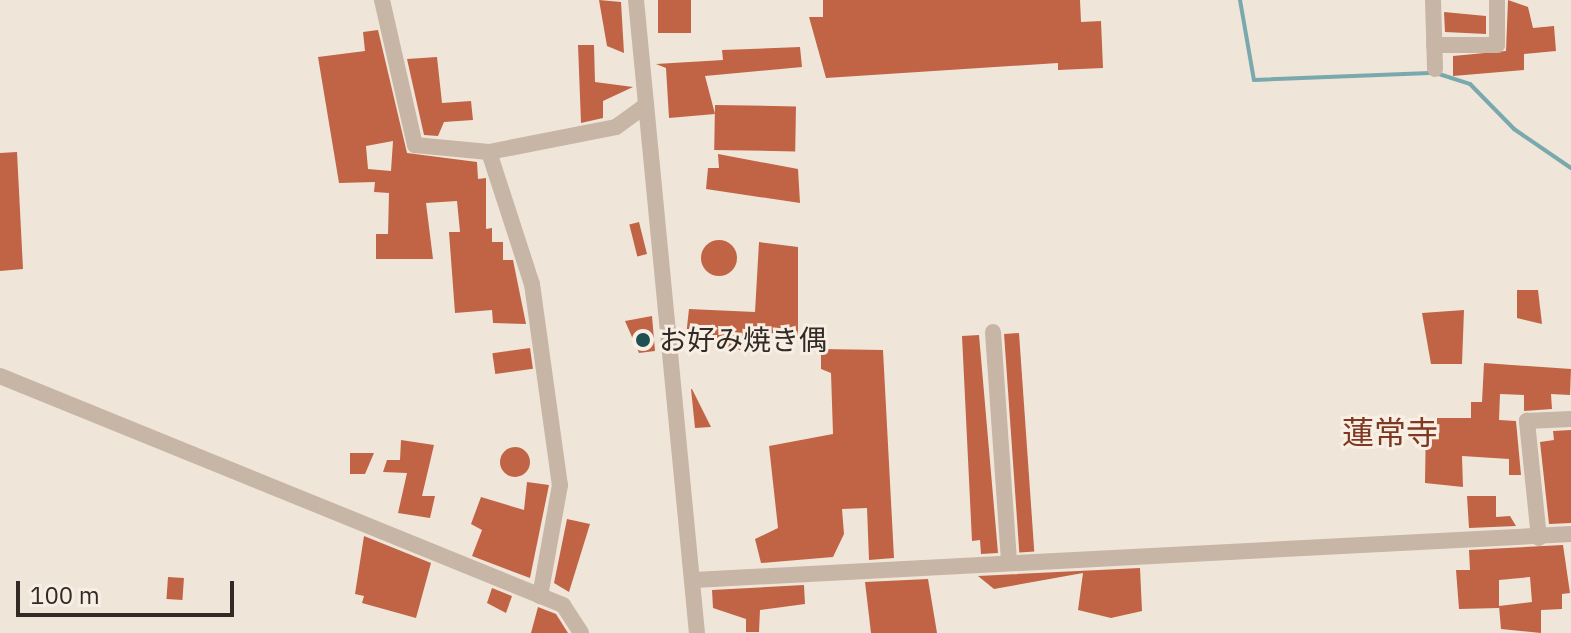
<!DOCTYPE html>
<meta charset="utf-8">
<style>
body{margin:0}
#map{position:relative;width:1571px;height:633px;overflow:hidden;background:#f0e5d9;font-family:"IBM Plex Sans","Noto Sans JP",sans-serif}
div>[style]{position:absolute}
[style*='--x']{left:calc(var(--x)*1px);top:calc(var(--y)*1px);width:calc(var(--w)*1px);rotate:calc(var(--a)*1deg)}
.stream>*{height:4px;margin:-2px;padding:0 2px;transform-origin:2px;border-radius:2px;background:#79a9ac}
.building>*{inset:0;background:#c16445;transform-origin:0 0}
.round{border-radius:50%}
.minor>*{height:16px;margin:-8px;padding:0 8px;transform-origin:8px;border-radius:8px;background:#c7b5a5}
.dots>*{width:22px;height:22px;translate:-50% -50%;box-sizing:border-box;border:4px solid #f8efe4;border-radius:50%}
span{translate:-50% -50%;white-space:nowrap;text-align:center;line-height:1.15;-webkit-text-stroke:6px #f8efe4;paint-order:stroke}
.poi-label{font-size:28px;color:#332a26}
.left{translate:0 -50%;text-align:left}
.quarter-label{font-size:32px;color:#7f3922}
.scale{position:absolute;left:16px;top:581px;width:218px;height:36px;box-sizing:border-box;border:4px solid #332a26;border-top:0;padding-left:10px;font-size:24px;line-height:28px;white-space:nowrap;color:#332a26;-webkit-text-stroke:6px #f8efe4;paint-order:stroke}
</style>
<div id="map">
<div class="stream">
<i style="--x:1240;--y:0;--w:81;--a:80.1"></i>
<i style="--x:1254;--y:80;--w:176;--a:-2.3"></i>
<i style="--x:1439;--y:74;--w:33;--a:18"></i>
<i style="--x:1470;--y:84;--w:63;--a:45.6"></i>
<i style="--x:1514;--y:129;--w:69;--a:34.4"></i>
</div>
<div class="building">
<i style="clip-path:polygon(599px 0,621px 2px,624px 53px,607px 46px)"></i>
<i style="left:658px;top:0;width:33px;height:33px"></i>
<i style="clip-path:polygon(823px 0,1080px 0,1081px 22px,1101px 21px,1103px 68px,1058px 70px,1058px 63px,826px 78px,809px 17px,823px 17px)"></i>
<i style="clip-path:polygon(1508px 0,1528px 7px,1533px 28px,1554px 26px,1556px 51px,1524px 54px,1524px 70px,1453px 76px,1453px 56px,1506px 51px)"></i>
<i style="clip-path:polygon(1444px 12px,1486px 16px,1486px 34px,1445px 32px)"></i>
<i style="clip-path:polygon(evenodd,378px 30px,407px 153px,477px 162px,478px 179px,486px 178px,486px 229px,492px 228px,492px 242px,503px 242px,503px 260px,513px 260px,526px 324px,493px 323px,492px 310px,455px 313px,449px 232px,460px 232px,457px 201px,426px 203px,433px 259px,376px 259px,376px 234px,388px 234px,389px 193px,374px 192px,375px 182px,339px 183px,318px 57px,365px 51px,363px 32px,378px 30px,393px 141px,391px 171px,368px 169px,366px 146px,393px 141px)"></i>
<i style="clip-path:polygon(578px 45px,594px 45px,595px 82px,633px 87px,603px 101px,603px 118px,581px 123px)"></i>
<i style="clip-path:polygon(800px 47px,802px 67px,705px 76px,715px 114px,669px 118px,666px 68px,656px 64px,723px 60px,722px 50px)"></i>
<i style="clip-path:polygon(437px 57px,442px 103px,471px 101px,473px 120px,444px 122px,438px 136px,424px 135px,407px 59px)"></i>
<i style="left:715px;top:105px;width:81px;height:45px;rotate:1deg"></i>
<i style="clip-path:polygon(17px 152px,23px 269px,0 271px,0 153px)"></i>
<i style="clip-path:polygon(718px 154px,798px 169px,800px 203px,706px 189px,708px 168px,719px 168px)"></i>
<i style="left:639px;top:222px;width:33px;height:10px;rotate:76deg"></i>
<i class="round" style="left:701px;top:240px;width:36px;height:36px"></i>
<i style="clip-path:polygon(759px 242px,798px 247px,798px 338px,757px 336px,756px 354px,686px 336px,689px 309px,755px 312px)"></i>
<i style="clip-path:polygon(1517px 290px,1538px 290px,1542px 324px,1517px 318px)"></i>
<i style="clip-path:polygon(1464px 310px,1462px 364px,1431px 364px,1422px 313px)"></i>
<i style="clip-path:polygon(652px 316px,655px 351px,639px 353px,625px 321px)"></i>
<i style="left:1019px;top:333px;width:219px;height:15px;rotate:86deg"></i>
<i style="clip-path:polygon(979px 335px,998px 553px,981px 554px,980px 540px,972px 541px,962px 336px)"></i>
<i style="left:530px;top:348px;width:21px;height:38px;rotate:82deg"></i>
<i style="clip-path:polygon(821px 349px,883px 350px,894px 558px,869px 560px,867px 508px,842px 509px,844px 534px,833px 557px,761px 563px,755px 539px,778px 528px,769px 446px,833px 434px,831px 373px,821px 369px)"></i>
<i style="clip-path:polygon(1484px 363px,1571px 369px,1570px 395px,1551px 394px,1552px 409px,1524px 411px,1524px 395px,1500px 394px,1499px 420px,1516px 421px,1521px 475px,1509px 475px,1509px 459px,1462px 456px,1463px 487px,1425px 483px,1426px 418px,1471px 418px,1471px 402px,1482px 402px)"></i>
<i style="clip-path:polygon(691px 389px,692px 389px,711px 427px,695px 428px)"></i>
<i style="clip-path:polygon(1571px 430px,1571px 523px,1549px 524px,1540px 442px,1554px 440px,1553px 431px)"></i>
<i style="clip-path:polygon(401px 440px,434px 445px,422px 496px,435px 496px,430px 518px,398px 513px,407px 473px,383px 472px,387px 460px,400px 460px)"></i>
<i class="round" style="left:500px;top:447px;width:30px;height:30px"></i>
<i style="clip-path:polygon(350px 453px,374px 453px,365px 474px,350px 474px)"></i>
<i style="clip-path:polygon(527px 482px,549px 485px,530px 578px,472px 556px,482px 530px,471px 524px,481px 497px,524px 510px)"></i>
<i style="clip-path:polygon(1467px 496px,1496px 496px,1496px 517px,1510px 516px,1516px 526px,1469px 528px)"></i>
<i style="clip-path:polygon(567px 519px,590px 524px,569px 592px,554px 583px)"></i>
<i style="clip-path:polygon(364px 536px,431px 563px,416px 618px,362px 603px,364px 596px,355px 594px)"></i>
<i style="clip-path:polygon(1563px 545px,1570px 593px,1562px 594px,1562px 609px,1541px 610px,1541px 633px,1501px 629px,1499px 606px,1532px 602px,1530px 577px,1499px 580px,1499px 608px,1459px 609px,1456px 570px,1470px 570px,1469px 550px)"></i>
<i style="clip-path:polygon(1140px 568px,1142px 611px,1111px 618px,1078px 610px,1083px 573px,994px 589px,978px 576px)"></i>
<i style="left:168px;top:577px;width:16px;height:22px;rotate:4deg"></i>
<i style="clip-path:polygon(928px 579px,937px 633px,871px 633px,865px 582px)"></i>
<i style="clip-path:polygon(804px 585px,805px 604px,760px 610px,759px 632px,746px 632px,746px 619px,713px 608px,712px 590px)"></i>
<i style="clip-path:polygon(492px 588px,512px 596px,506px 613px,487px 603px)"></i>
<i style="clip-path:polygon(538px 607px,556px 614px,568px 633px,531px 633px)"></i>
</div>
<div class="minor">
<i style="--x:382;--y:0;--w:149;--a:77.2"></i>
<i style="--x:415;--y:145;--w:74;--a:5.4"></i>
<i style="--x:489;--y:152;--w:129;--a:-11.1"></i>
<i style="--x:616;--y:127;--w:37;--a:-36"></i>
<i style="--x:636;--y:0;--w:636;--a:84.5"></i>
<i style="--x:1433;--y:0;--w:69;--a:88.3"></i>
<i style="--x:1434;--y:45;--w:63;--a:0"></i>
<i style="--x:1497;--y:45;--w:45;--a:-90"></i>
<i style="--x:489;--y:152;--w:139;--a:72"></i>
<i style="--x:532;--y:284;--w:203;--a:82.1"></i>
<i style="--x:560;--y:485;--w:113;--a:100.2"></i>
<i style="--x:993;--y:332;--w:228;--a:86"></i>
<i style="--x:0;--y:376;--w:608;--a:22.13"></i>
<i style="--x:563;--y:605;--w:33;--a:57"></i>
<i style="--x:1539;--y:538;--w:118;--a:-95.9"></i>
<i style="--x:1527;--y:421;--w:44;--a:-2.6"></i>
<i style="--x:694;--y:580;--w:878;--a:-3"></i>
</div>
<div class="dots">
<i style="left:643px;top:340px;background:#1e4f53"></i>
</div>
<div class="poi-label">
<span class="left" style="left:659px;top:340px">お好み焼き偶</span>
</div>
<div class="quarter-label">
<span style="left:1390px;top:432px">蓮常寺</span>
</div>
<div class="scale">100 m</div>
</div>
